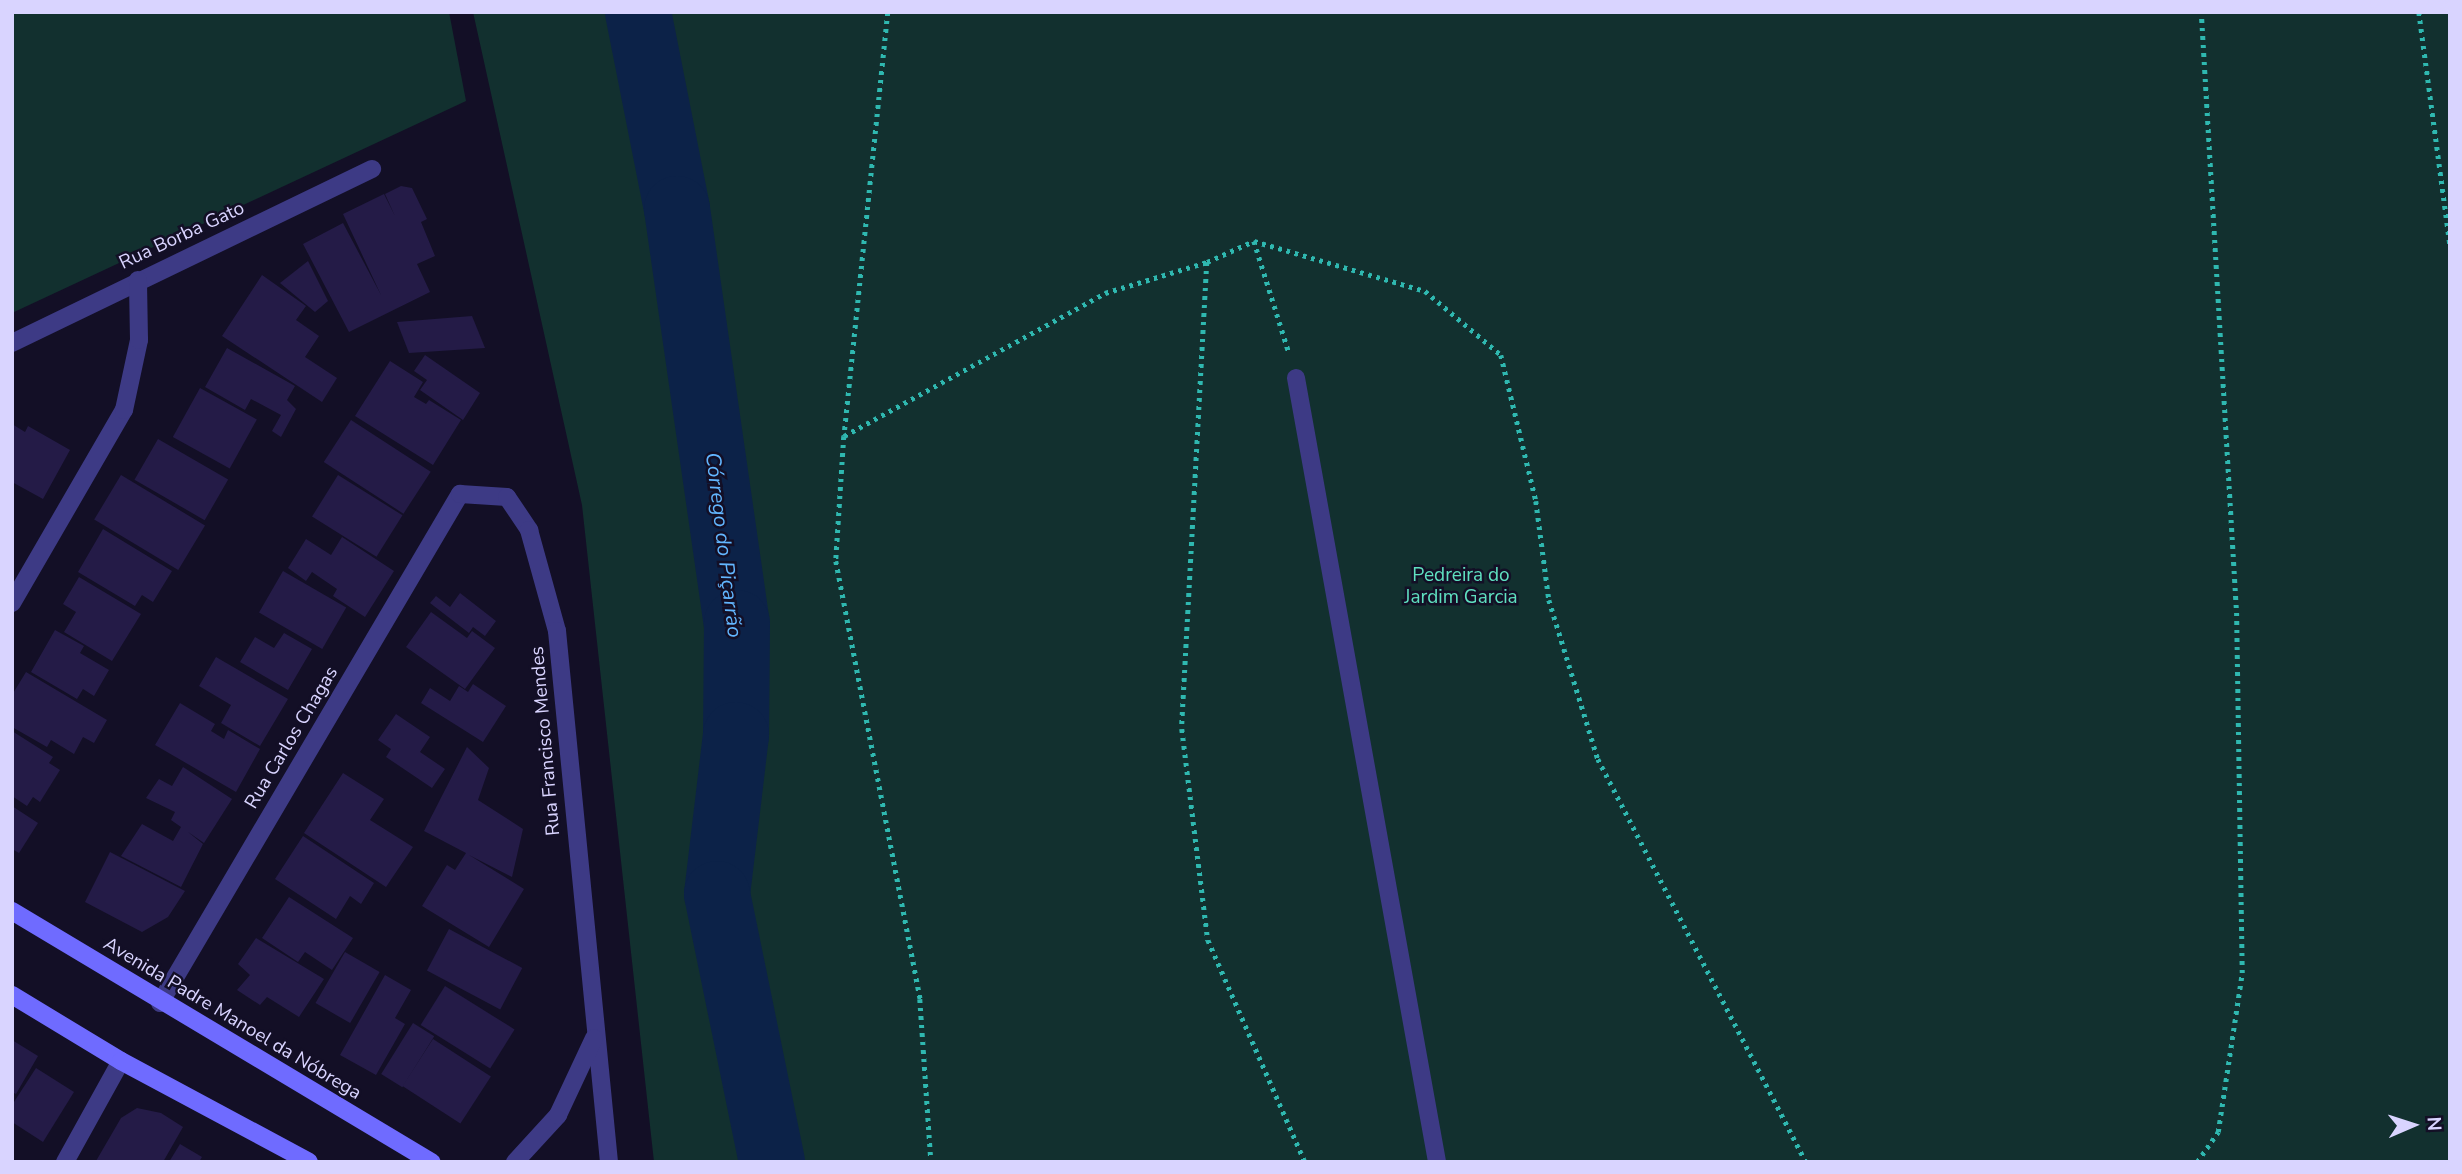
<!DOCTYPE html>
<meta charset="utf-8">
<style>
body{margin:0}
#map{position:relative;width:2462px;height:1174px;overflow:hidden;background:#130f26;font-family:"Nunito Sans",sans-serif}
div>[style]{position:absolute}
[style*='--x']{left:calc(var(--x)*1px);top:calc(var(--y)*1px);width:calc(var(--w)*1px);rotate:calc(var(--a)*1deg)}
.green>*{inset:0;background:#12302f}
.river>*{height:66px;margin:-33px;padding:0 33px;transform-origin:33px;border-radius:33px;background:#0c2248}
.building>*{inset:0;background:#241b47;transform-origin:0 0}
.path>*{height:4.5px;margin-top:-2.25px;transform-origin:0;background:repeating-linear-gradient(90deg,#2fb8b0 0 3.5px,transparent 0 8.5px)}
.lane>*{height:18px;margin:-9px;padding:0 9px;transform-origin:9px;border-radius:9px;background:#3d3a85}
.street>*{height:18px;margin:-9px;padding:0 9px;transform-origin:9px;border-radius:9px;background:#3d3a85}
.secondary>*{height:18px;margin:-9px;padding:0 9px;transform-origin:9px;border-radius:9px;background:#6f6bff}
span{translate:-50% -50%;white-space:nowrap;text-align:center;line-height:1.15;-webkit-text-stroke:5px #130f26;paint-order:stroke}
.street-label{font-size:19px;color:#d9d4ff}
.park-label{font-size:19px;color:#5fe0c0}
.water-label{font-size:21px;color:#62b6ff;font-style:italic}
.frame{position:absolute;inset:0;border:14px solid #d9d4ff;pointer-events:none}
.north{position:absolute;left:2378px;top:1090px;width:70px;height:70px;-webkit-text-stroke:5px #130f26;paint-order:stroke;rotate:87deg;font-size:19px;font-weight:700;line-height:28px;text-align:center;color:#d9d4ff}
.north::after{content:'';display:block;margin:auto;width:24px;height:32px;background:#d9d4ff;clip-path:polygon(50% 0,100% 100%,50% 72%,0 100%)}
</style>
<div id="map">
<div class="green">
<i style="clip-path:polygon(12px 12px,449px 12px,466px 101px,12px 313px)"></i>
<i style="clip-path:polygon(473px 12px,2450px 12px,2450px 1162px,654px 1162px,582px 505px)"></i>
</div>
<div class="river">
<i style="--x:638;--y:12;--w:201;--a:78.8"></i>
<i style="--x:677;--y:209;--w:418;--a:81.8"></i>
<i style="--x:737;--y:623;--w:112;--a:90.5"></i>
<i style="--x:736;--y:735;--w:160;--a:96.8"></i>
<i style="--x:717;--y:894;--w:274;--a:78.4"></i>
</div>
<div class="building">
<i style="clip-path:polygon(401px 186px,412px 188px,427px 219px,421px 222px,435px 256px,417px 264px,430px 292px,349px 332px,303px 244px,343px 223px,381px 295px,343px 214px,384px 194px,395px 216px,385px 194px)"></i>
<i style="clip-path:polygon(308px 261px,328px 301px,315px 312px,280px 283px)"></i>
<i style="clip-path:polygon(262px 275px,306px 306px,296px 320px,319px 336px,305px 357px,337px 378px,322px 402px,222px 336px)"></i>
<i style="clip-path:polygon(472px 316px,485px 348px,409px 353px,397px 322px)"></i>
<i style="clip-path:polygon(227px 348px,295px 386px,287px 400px,296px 409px,281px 437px,272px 431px,281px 415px,251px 399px,245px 410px,205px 387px)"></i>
<i style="clip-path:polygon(425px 355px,480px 393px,463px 420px,420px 390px,427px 380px,414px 371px)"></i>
<i style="clip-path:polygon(390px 361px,423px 382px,414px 397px,426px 404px,429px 400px,461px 420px,433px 465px,355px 416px)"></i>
<i style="left:200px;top:388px;width:65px;height:56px;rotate:29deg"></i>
<i style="left:351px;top:420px;width:95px;height:50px;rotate:33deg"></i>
<i style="clip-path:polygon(12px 424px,25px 432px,28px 426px,70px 450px,43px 499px,12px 482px)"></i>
<i style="left:158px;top:439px;width:81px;height:47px;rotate:30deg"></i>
<i style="left:121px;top:475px;width:98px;height:52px;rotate:31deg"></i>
<i style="left:338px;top:475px;width:76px;height:49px;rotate:32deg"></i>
<i style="clip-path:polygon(103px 529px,172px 571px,153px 602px,142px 595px,135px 606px,78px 572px)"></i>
<i style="clip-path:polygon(342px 537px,394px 571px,365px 617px,333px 596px,337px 589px,312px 572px,306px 581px,288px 568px,306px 539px,331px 555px)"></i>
<i style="left:283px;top:571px;width:73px;height:48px;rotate:30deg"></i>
<i style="clip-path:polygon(79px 577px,141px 614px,112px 661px,64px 632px,76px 612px,63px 604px)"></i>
<i style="clip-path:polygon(460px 593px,496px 621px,485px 636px,473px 627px,469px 633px,430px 603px,436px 596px,450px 607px)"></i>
<i style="clip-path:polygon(431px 612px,467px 638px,472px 631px,495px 648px,465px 689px,406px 647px)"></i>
<i style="clip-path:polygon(55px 630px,84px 646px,80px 653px,109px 670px,94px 696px,83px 689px,77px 699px,31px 672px)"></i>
<i style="clip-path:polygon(284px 633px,312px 649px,288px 690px,240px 662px,255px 637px,274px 648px)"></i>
<i style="clip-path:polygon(216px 657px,288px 699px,260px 746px,221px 723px,231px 705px,199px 686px)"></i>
<i style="clip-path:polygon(26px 672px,107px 720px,94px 743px,83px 737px,74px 754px,51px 740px,47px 747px,12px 727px,12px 695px)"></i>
<i style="clip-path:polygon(473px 684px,506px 706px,483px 742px,421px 703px,430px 688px,450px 701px,459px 686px,468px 692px)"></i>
<i style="clip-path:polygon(180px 703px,215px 724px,211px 731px,224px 739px,228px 730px,260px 749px,236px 792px,155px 745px)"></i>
<i style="clip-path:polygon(396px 714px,430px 737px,420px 752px,445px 769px,432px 788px,386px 757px,391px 749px,378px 740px)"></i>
<i style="clip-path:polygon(12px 731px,53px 757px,49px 763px,60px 770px,40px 802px,33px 797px,27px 806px,12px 796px)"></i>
<i style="clip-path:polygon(467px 747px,489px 768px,478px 800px,523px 829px,512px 877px,469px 855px,524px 889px,489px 947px,422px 906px,447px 865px,455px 870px,466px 853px,424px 831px)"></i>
<i style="clip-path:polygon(183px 767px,232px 799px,204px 843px,188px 832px,203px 844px,181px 887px,121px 856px,142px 824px,173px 841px,181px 827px,171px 820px,175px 812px,146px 798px,159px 779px,172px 786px)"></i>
<i style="clip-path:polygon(343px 773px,384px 799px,370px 820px,413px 847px,386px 887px,304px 833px)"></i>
<i style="clip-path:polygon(12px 806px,38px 823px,19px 853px,12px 849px)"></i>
<i style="clip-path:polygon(303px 836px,374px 883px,361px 904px,350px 896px,336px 919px,275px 879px)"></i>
<i style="clip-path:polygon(110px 852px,185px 891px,168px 917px,142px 932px,85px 902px)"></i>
<i style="clip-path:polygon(289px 897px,353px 938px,332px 970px,305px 952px,298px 962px,262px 938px)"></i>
<i style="left:449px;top:929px;width:83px;height:47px;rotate:28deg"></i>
<i style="clip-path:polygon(256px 938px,324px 979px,299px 1017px,267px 997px,260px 1005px,237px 990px,250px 975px,238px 964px)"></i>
<i style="left:345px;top:952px;width:40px;height:59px;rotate:30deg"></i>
<i style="clip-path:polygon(385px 975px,411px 990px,395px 1018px,405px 1024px,376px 1075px,340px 1055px)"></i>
<i style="left:445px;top:986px;width:82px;height:46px;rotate:32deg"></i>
<i style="left:413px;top:1023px;width:25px;height:60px;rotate:32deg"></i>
<i style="left:433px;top:1039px;width:69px;height:56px;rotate:33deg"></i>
<i style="clip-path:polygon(12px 1040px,38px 1056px,16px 1094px,12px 1092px)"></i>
<i style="clip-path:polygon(36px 1068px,74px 1092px,43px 1142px,12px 1122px,12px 1105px)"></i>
<i style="clip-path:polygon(137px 1108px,161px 1113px,183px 1127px,163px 1162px,96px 1161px,121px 1118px)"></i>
<i style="clip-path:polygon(180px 1144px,202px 1157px,199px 1162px,169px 1162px)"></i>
</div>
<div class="path">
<i style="--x:888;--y:12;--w:426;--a:95.9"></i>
<i style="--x:844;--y:436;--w:298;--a:-28.7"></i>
<i style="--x:1105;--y:293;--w:107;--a:-16.9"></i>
<i style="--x:1207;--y:262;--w:51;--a:-24.1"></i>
<i style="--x:1254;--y:241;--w:178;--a:16.3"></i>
<i style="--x:1425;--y:291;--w:99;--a:40.1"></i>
<i style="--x:1501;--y:355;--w:150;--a:76.5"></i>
<i style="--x:1536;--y:501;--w:100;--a:82.5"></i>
<i style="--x:1549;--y:600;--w:166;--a:72.9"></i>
<i style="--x:1598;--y:759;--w:454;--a:62.7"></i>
<i style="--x:2419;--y:12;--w:234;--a:82.4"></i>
<i style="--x:1254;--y:241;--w:117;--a:72.6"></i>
<i style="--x:1207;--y:262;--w:468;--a:93.1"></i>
<i style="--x:1182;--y:729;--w:213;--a:83"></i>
<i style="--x:1208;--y:940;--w:242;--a:66.4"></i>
<i style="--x:844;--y:436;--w:125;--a:93.7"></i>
<i style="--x:836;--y:561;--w:446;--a:79.1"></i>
<i style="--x:920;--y:999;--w:163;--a:86.1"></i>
<i style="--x:2197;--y:1162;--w:37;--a:-55"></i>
<i style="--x:2218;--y:1132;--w:161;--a:-81.4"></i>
<i style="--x:2242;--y:973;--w:365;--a:-90.9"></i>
<i style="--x:2236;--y:608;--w:597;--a:-93.36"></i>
</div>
<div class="lane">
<i style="--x:1296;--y:378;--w:797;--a:79.8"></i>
</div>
<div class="street">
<i style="--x:12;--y:343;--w:400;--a:-25.8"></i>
<i style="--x:12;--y:603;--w:223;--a:-59.9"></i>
<i style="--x:124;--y:410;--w:72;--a:-77.9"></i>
<i style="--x:139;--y:340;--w:60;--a:-91"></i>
<i style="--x:160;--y:1003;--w:591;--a:-59.49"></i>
<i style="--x:460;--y:494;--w:47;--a:3.7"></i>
<i style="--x:507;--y:497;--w:40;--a:56"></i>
<i style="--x:529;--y:530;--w:105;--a:74.5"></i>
<i style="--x:557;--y:631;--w:534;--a:84.41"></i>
<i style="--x:65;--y:1162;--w:115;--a:-61"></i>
<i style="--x:515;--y:1162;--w:64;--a:-47.5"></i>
<i style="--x:558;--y:1115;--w:85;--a:-64.9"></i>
</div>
<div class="secondary">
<i style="--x:12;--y:911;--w:489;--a:30.9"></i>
<i style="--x:12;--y:995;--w:127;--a:31.2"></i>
<i style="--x:121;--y:1061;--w:213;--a:28.2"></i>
</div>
<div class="street-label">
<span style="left:182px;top:236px;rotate:-25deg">Rua Borba Gato</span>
<span style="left:292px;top:738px;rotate:-59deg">Rua Carlos Chagas</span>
<span style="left:546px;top:741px;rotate:-95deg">Rua Francisco Mendes</span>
<span style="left:232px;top:1019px;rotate:31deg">Avenida Padre Manoel da Nóbrega</span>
</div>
<div class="park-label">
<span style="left:1461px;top:587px">Pedreira do<br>Jardim Garcia</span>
</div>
<div class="water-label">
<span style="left:724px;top:545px;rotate:83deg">Córrego do Piçarrão</span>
</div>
<div class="frame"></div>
<div class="north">N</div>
</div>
